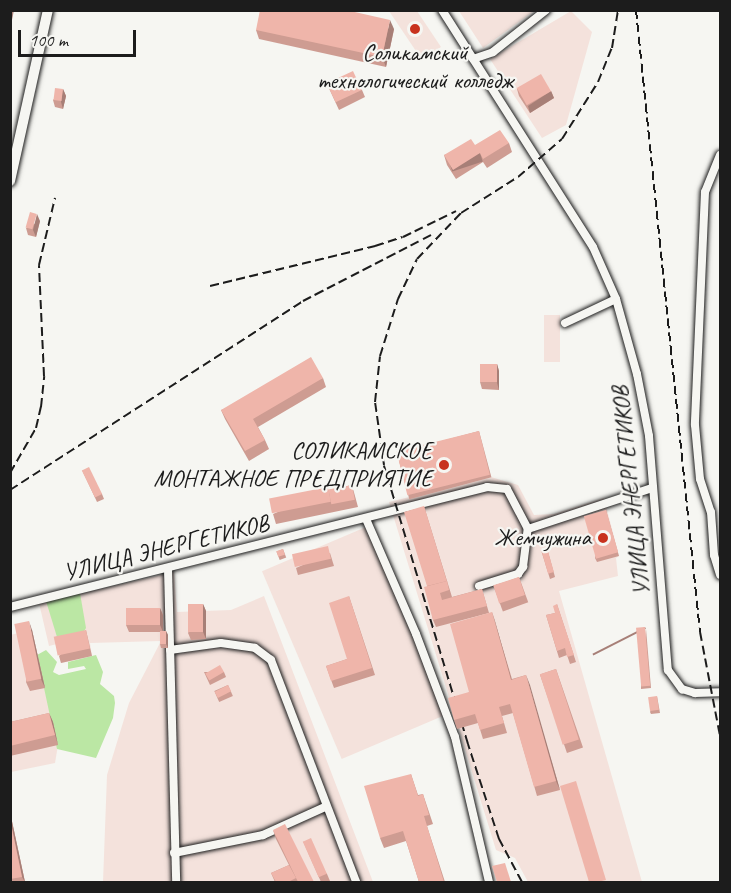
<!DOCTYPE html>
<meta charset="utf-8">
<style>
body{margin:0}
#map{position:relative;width:731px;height:893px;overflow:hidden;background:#f6f6f2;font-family:Caveat,sans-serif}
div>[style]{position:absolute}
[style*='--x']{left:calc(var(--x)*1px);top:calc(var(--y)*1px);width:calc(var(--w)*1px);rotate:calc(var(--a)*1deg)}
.built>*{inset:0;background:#f4e2dc;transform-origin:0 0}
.green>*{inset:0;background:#bbe7a4}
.roads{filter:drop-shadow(0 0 2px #1c1c1c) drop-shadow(0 0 2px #1c1c1c)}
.minor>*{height:8px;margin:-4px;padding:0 4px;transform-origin:4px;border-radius:4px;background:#f6f6f2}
.major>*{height:10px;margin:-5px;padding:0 5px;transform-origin:5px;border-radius:5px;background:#f6f6f2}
.rail>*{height:2px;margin-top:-1px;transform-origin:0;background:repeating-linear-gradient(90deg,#1c1c1c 0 9px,transparent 0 13.5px)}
.wall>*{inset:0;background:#ce9c92;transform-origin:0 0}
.shaded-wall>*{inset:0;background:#a77f77;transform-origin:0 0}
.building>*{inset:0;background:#efb5aa;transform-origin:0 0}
.dots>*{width:16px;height:16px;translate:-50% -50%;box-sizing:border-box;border:3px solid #f6f6f2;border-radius:50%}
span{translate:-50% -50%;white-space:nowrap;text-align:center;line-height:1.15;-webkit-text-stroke:4.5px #f6f6f2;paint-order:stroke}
.poi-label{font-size:24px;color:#1c1c1c}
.right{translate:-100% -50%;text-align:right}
.street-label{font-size:24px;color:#1c1c1c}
.frame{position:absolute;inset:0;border:12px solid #1c1c1c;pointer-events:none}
.scale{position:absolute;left:18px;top:30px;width:118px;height:27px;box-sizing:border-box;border:3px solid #1c1c1c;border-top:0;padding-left:8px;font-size:18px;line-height:21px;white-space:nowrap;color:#1c1c1c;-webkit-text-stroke:4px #f6f6f2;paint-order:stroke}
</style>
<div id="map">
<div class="built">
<i style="clip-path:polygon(389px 11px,417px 11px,441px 47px,422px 60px)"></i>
<i style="clip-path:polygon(459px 11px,534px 11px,483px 48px)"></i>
<i style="clip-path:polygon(571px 11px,592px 32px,566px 125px,542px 138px,490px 59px)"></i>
<i style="left:544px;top:315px;width:16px;height:47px"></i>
<i style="clip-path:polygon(491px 477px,518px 485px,534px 515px,554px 514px,604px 498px,619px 556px,616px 558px,618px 576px,559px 591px,642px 882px,528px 882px,515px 858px,496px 850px,389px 502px)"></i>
<i style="left:366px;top:527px;width:204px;height:113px;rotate:67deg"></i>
<i style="clip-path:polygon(174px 572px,177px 612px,231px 610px,264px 596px,373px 882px,103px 882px,107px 775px,129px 703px,161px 641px,90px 643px,92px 656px,61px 663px,57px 644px,49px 646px,39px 603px)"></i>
<i style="clip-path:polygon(32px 630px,58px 745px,55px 763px,11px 772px,10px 635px)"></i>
</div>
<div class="green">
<i style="clip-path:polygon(80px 593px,86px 628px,83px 633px,57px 637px,46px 601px)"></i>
<i style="clip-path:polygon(46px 650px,57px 662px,53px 672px,59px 675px,86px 669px,84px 666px,68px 669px,68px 662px,96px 655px,103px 672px,100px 684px,114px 696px,115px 703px,113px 718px,96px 758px,57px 749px,37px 655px)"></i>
</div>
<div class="roads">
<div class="minor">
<i style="--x:442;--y:10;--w:281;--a:57.5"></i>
<i style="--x:593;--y:247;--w:57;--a:66.1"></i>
<i style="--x:616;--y:299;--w:78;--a:74.4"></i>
<i style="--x:637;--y:374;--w:63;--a:79"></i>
<i style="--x:649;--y:436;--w:235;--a:85.4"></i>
<i style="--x:668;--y:670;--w:24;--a:54"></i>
<i style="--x:682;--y:689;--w:14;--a:17"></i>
<i style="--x:695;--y:693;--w:25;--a:-2"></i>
<i style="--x:473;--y:59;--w:21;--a:-19"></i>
<i style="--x:493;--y:52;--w:68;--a:-38.4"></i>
<i style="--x:720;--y:155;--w:40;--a:112"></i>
<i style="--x:705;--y:192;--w:233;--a:92.5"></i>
<i style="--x:695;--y:425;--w:54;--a:84.7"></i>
<i style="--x:700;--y:479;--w:35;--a:72"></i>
<i style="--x:711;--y:512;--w:43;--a:86"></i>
<i style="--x:714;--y:555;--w:21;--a:73"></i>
<i style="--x:565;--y:323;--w:56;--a:-25.2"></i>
<i style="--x:366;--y:519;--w:125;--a:66.5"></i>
<i style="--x:416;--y:634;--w:110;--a:69.3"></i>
<i style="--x:455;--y:737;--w:149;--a:76.8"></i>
<i style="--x:168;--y:569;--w:313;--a:88.5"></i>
<i style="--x:479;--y:586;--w:41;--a:-17.1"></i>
<i style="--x:518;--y:574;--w:9;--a:-54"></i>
<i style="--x:523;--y:567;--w:38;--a:-83"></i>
<i style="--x:528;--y:529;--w:131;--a:-18.3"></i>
<i style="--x:10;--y:607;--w:492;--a:-14.1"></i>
<i style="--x:487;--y:487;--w:20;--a:6"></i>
<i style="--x:507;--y:489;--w:45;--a:62.3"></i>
<i style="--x:170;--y:650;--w:51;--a:-7.8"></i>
<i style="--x:221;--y:643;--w:34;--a:8"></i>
<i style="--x:255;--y:648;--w:20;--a:37"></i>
<i style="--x:271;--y:660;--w:238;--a:69"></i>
<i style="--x:174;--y:853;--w:91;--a:-11.4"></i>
<i style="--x:263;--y:835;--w:68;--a:-24.3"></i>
</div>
<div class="major">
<i style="--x:10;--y:181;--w:175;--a:-77.5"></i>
</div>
</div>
<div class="rail">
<i style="--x:636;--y:10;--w:625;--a:84.13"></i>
<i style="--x:700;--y:632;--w:106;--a:79.1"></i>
<i style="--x:210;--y:286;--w:170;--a:-13.6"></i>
<i style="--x:375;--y:246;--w:29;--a:-18"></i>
<i style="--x:403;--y:237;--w:59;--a:-26.1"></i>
<i style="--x:10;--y:473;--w:52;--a:-60"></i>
<i style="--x:36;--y:428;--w:22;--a:-77"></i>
<i style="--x:41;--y:407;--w:31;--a:-84"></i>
<i style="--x:44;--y:376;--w:111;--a:-92.6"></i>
<i style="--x:39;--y:265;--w:69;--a:-76.6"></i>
<i style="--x:10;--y:490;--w:349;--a:-32.8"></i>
<i style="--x:303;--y:301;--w:146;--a:-27.3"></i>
<i style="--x:522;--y:882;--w:49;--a:-118.1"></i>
<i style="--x:499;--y:839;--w:100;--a:-108.1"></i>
<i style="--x:468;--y:744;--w:291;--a:-106.8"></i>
<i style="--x:384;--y:465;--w:64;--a:-98.1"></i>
<i style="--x:375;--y:402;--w:46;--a:-83.8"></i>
<i style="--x:380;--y:356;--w:60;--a:-72.5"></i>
<i style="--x:398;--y:299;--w:44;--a:-64.6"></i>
<i style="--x:417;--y:259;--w:64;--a:-46.3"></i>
<i style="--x:461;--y:213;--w:67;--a:-32.3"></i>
<i style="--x:518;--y:177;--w:58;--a:-40.8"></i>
<i style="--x:562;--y:139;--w:67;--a:-57.7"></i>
<i style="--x:598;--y:82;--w:37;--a:-68"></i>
<i style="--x:612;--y:48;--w:38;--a:-81"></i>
</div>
<div class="wall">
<i style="clip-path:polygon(394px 29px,386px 67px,259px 39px,256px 30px)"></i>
<i style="clip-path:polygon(327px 84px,362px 90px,365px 97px,339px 110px)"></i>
<i style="clip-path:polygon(63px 89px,66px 96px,63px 109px,55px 107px,53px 100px)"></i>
<i style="clip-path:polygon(517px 89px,551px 91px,554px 98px,530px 113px,519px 96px)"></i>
<i style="clip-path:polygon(509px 143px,512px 152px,487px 168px,483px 162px,456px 179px,447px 165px,444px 155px,475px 145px)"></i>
<i style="clip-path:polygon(40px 221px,36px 237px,28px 235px,26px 228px)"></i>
<i style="clip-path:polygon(497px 364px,499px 371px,499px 390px,482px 389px,480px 382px)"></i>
<i style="clip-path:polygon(323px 378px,326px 387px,258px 427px,265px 440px,269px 449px,249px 461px,225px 419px,221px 410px)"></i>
<i style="left:479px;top:431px;width:48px;height:85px;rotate:75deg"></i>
<i style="clip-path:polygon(82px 470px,102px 494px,104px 499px,97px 502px)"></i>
<i style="clip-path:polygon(352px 485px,358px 507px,276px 524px,273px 514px,329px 490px)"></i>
<i style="clip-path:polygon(424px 506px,452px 597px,482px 589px,489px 613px,436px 627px,433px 620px,427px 586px)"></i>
<i style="clip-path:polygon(606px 510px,619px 556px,597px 562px,595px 558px)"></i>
<i style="clip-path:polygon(547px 548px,555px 577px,550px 579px,541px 550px)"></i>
<i style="left:283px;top:549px;width:9px;height:7px;rotate:69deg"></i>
<i style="clip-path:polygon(330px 553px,334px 566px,298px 575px,296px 568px)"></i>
<i style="left:519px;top:577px;width:27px;height:27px;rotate:70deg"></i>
<i style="clip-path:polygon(349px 596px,375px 675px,334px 688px,326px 666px,347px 659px)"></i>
<i style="clip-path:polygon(203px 604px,206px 611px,206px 639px,191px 640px,188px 633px)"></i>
<i style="clip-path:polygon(557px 604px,576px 662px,570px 664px,567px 655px,559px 658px,546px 615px,555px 613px)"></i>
<i style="clip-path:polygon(160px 608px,163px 615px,163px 631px,166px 631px,168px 635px,168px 648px,161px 648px,160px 644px,160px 632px,129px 632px,126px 625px)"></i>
<i style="clip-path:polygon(492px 612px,512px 679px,526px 675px,560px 790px,537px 796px,513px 713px,502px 716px,507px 733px,483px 739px,478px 723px,457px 729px,454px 720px,469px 692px)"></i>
<i style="clip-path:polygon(646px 629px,651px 688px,641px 689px,641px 686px)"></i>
<i style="clip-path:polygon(32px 630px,45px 688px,30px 691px,26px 682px)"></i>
<i style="clip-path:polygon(86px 630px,92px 656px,61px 663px,59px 656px)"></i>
<i style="left:556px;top:669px;width:83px;height:17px;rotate:71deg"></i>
<i style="clip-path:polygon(204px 672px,224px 672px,226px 677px,210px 685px)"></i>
<i style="left:228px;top:685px;width:12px;height:15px;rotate:66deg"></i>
<i style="clip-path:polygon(657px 696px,660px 713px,651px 714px,650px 712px)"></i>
<i style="clip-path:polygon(49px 713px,53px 722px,58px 745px,10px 756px,10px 722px)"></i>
<i style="clip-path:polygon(411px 774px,418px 795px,423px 794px,433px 824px,427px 826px,445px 882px,419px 882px,406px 841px,384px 848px,380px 838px)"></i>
<i style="clip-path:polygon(10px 812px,25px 882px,10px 882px)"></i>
<i style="clip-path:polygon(273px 830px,314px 882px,275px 882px,271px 873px,289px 865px,276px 839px)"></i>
<i style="clip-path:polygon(303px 841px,327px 874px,330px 881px,326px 882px,321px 882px)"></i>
</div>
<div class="shaded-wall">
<i style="clip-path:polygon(10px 10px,14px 10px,10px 30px)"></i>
<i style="clip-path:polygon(390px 20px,394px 29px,386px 67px,382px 57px)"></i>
<i style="clip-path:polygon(63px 89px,66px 96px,63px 109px,61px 102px)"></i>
<i style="clip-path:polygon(551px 91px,554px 98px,530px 113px,528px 106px)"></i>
<i style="left:480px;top:153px;width:9px;height:32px;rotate:72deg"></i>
<i style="clip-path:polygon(37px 214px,40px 221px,36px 237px,33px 230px)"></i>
<i style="clip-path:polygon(497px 364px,499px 371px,499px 390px,497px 383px)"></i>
<i style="clip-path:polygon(10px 525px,12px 529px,10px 549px)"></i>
<i style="clip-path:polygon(203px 604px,206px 611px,206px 639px,203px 632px)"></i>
<i style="clip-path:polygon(160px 608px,163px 615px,163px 632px,160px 625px)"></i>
<i style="clip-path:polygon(492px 612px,495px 621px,514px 689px,511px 680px)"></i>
<i style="clip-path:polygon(29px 621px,32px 630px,45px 688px,41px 679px)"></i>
<i style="left:645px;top:627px;width:2px;height:59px;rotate:63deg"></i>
<i style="clip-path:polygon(166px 631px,168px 635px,168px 648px,166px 644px)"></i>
<i style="clip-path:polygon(526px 675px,530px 685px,560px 790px,556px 781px)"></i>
<i style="clip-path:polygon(49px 713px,53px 722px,58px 745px,55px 735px)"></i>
<i style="clip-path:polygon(10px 812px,25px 882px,22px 877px,10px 819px)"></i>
</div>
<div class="building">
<i style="clip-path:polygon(260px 10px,346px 10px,390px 20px,382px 57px,256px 30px)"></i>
<i style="left:353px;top:71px;width:21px;height:29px;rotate:65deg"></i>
<i style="left:541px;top:74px;width:20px;height:28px;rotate:60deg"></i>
<i style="left:55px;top:88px;width:8px;height:12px;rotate:7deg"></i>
<i style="clip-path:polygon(500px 130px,509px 143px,483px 159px,480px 153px,453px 170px,444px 155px,471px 139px,475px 145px)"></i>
<i style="left:30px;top:212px;width:7px;height:16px;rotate:16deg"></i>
<i style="clip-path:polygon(311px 357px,323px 378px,253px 419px,265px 440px,245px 451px,221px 410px)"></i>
<i style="left:480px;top:364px;width:17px;height:18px"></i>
<i style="left:479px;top:431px;width:45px;height:85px;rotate:76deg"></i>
<i style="left:89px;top:467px;width:30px;height:8px;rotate:64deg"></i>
<i style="left:352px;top:485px;width:15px;height:24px;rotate:79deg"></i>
<i style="left:328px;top:487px;width:15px;height:60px;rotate:79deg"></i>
<i style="clip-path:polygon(424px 506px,448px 585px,447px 581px,427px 586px,404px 512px)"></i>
<i style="left:606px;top:510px;width:44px;height:23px;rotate:74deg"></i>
<i style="left:328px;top:546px;width:13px;height:37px;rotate:77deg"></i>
<i style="left:547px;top:548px;width:25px;height:6px;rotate:74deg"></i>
<i style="left:283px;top:549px;width:6px;height:7px;rotate:72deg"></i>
<i style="left:519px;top:577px;width:19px;height:27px;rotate:72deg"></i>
<i style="clip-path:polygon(447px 581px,449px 590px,440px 593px,442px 600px,482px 589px,487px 606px,433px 620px,424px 587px)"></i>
<i style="clip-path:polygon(349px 596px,372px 668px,331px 681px,326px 666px,347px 659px,329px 603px)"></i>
<i style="left:203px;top:604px;width:28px;height:15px;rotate:90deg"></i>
<i style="clip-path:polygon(557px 604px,574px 655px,567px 657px,565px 648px,557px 651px,546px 615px,555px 613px,553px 606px)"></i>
<i style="left:126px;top:608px;width:34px;height:17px"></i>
<i style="clip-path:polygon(492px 612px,511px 680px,526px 675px,556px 781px,534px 787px,510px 704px,499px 707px,504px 723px,480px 730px,475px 714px,454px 720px,448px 698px,469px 692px,450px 624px)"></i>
<i style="left:29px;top:621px;width:59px;height:15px;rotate:78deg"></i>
<i style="left:645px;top:627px;width:59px;height:9px;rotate:85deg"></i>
<i style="left:86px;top:630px;width:19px;height:33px;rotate:78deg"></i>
<i style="left:160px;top:631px;width:6px;height:13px"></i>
<i style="left:220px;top:665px;width:8px;height:17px;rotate:60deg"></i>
<i style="left:556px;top:669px;width:74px;height:17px;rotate:72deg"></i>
<i style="left:228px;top:685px;width:7px;height:15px;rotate:63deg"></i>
<i style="left:657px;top:696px;width:14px;height:9px;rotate:82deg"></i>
<i style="clip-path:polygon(49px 713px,55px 735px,10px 746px,10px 722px)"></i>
<i style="clip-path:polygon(411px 774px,418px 796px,423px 794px,429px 815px,424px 816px,444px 882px,419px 882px,403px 831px,380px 838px,364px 786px)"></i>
<i style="clip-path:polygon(576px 781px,606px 880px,597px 882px,589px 882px,560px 786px)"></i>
<i style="clip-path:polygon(10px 819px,22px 877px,10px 879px)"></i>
<i style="clip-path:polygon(285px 824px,314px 882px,298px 882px,273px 830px)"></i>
<i style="left:311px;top:838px;width:39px;height:9px;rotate:66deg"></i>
<i style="clip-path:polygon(505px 863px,511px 882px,497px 882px,492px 866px)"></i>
<i style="clip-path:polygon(289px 865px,296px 878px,288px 882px,276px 882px,271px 873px)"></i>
</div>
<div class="dots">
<i style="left:415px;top:29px;background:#c8321e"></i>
<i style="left:444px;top:465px;background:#c8321e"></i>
<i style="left:603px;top:538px;background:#c8321e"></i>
</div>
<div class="poi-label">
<span style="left:415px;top:67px">Соликамский<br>технологический колледж</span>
<span class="right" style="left:432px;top:465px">СОЛИКАМСКОЕ<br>МОНТАЖНОЕ ПРЕДПРИЯТИЕ</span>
<span class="right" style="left:591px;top:538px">Жемчужина</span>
</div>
<div class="street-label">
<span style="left:631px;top:491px;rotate:-96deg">УЛИЦА ЭНЕРГЕТИКОВ</span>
<span style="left:166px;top:548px;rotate:-14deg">УЛИЦА ЭНЕРГЕТИКОВ</span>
</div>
<div class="frame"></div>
<div class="scale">100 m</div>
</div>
